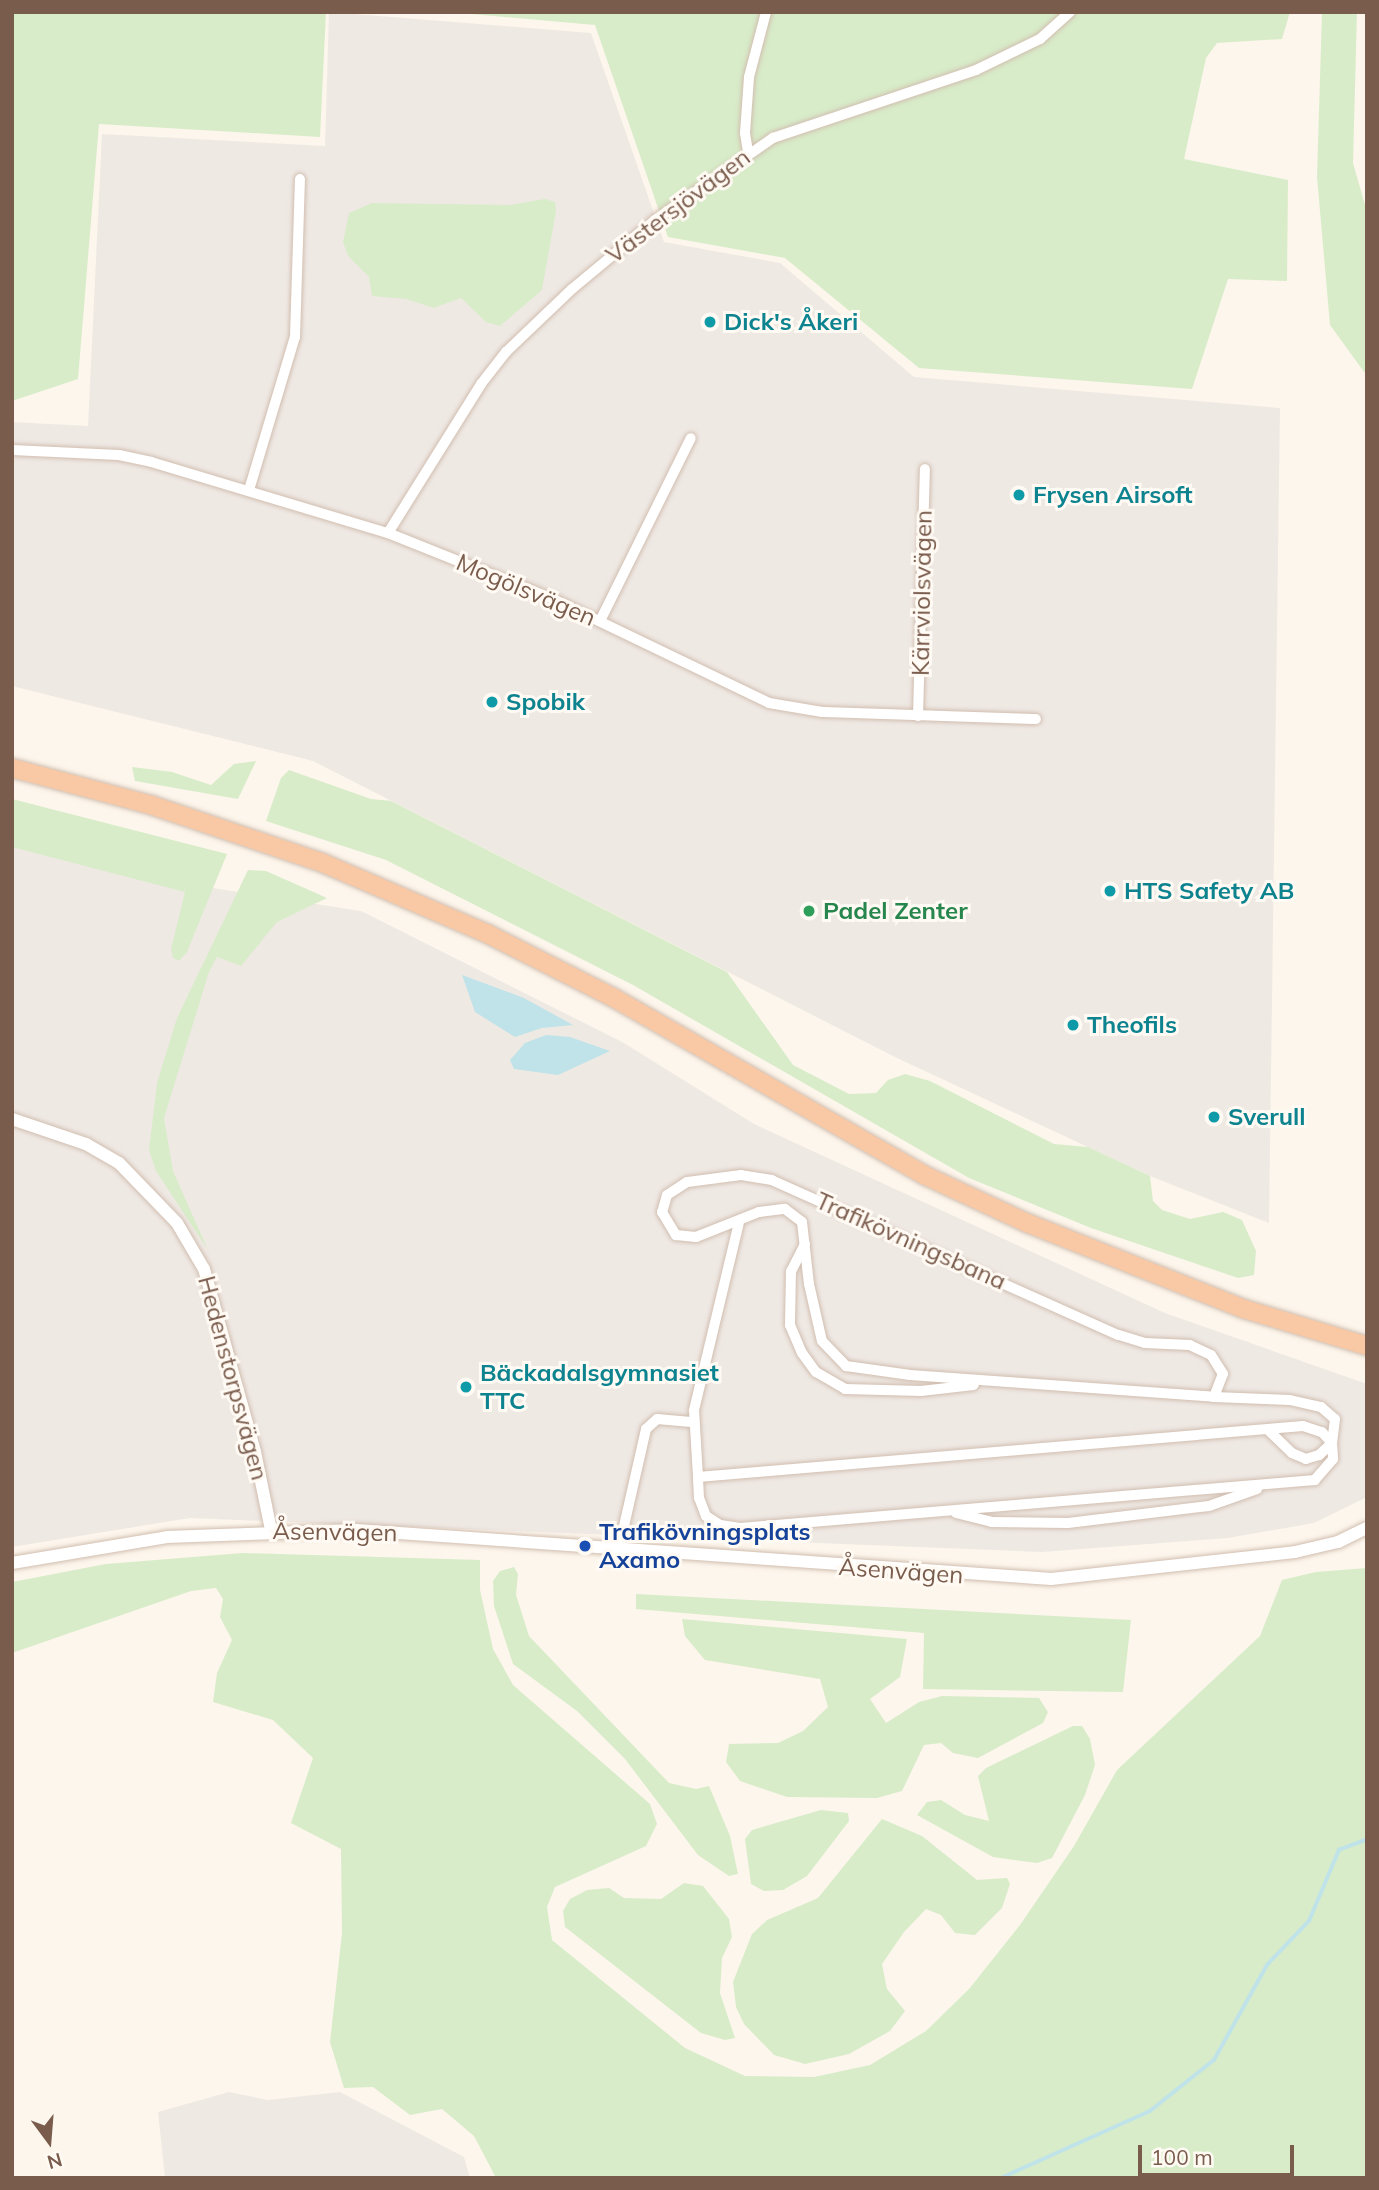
<!DOCTYPE html>
<meta charset="utf-8">
<style>
body{margin:0}
#map{position:relative;width:1379px;height:2190px;overflow:hidden;background:#fdf6ec;font-family:Mulish,sans-serif}
div>[style]{position:absolute}
[style*='--x']{left:calc(var(--x)*1px);top:calc(var(--y)*1px);width:calc(var(--w)*1px);rotate:calc(var(--a)*1deg)}
.industrial>*{inset:0;background:#efe9e4}
.green>*{inset:0;background:#d8ecc9}
.water>*{inset:0;background:#bfe3e8}
.stream>*{height:3.5px;margin:-1.75px;padding:0 1.75px;transform-origin:1.75px;border-radius:1.75px;background:#bfe3e8}
.roads{filter:drop-shadow(0 0 2px #d1beb0) drop-shadow(0 0 2px #d1beb0)}
.minor>*{height:10px;margin:-5px;padding:0 5px;transform-origin:5px;border-radius:5px;background:#fff}
.tertiary>*{height:12px;margin:-6px;padding:0 6px;transform-origin:6px;border-radius:6px;background:#fff}
.trunk>*{height:18px;margin:-9px;padding:0 9px;transform-origin:9px;border-radius:9px;background:#f9c8a4}
.dots>*{width:19px;height:19px;translate:-50% -50%;box-sizing:border-box;border:4px solid #fffaf3;border-radius:50%}
span{translate:-50% -50%;white-space:nowrap;text-align:center;line-height:1.15;-webkit-text-stroke:6px #fffaf3;paint-order:stroke}
.street-label{font-size:24px;color:#7a5c4d}
.culture-label{font-size:24px;color:#0d838f;font-weight:700}
.left{translate:0 -50%;text-align:left}
.leisure-label{font-size:24px;color:#27864d;font-weight:700}
.transit-label{font-size:24px;color:#164399;font-weight:700}
.frame{position:absolute;inset:0;border:14px solid #7a5c4d;pointer-events:none}
.north{position:absolute;left:14px;top:2106px;width:70px;height:70px;-webkit-text-stroke:5px #fffaf3;paint-order:stroke;rotate:164deg;font-size:19px;font-weight:700;line-height:28px;text-align:center;color:#7a5c4d}
.north::after{content:'';display:block;margin:auto;width:24px;height:32px;background:#7a5c4d;clip-path:polygon(50% 0,100% 100%,50% 72%,0 100%)}
.scale{position:absolute;left:1138px;top:2145px;width:156px;height:32px;box-sizing:border-box;border:4px solid #7a5c4d;border-top:0;padding-left:9px;font-size:21px;line-height:24px;white-space:nowrap;color:#7a5c4d;-webkit-text-stroke:5px #fffaf3;paint-order:stroke}
</style>
<div id="map">
<div class="industrial">
<i style="clip-path:polygon(329px 12px,591px 33px,664px 242px,780px 263px,914px 377px,1280px 408px,1269px 1223px,1150px 1176px,897px 1058px,313px 761px,12px 686px,12px 422px,88px 426px,102px 134px,325px 146px)"></i>
<i style="clip-path:polygon(12px 840px,206px 887px,361px 911px,624px 1043px,754px 1124px,1165px 1313px,1367px 1384px,1367px 1497px,1314px 1523px,1228px 1538px,1042px 1552px,190px 1518px,12px 1547px)"></i>
<i style="clip-path:polygon(229px 2092px,268px 2100px,340px 2092px,464px 2157px,470px 2178px,165px 2178px,158px 2112px)"></i>
</div>
<div class="green">
<i style="clip-path:polygon(12px 12px,326px 12px,320px 137px,99px 124px,78px 379px,12px 401px)"></i>
<i style="clip-path:polygon(449px 12px,1290px 12px,1282px 39px,1217px 43px,1206px 58px,1184px 159px,1288px 180px,1287px 281px,1228px 279px,1192px 389px,919px 368px,785px 258px,668px 237px,595px 25px)"></i>
<i style="clip-path:polygon(1322px 12px,1357px 12px,1353px 163px,1367px 212px,1367px 376px,1330px 325px,1317px 177px)"></i>
<i style="clip-path:polygon(545px 199px,555px 202px,556px 211px,542px 290px,500px 326px,486px 322px,461px 298px,434px 308px,406px 299px,372px 296px,369px 277px,348px 256px,343px 242px,349px 213px,372px 203px,510px 205px)"></i>
<i style="clip-path:polygon(256px 761px,238px 799px,135px 781px,132px 767px,172px 772px,211px 785px,234px 764px)"></i>
<i style="clip-path:polygon(289px 770px,371px 799px,391px 801px,727px 972px,793px 1065px,849px 1094px,876px 1093px,888px 1080px,905px 1074px,930px 1081px,1054px 1144px,1088px 1147px,1150px 1176px,1153px 1201px,1162px 1210px,1190px 1219px,1223px 1212px,1242px 1220px,1256px 1251px,1254px 1275px,1238px 1278px,1091px 1228px,969px 1178px,633px 985px,386px 860px,266px 821px,281px 778px)"></i>
<i style="clip-path:polygon(12px 799px,227px 854px,187px 952px,179px 961px,173px 958px,171px 949px,185px 892px,12px 847px)"></i>
<i style="clip-path:polygon(248px 870px,266px 871px,327px 898px,277px 922px,241px 966px,217px 957px,209px 972px,164px 1118px,173px 1171px,208px 1250px,156px 1171px,149px 1150px,157px 1083px,177px 1018px)"></i>
<i style="clip-path:polygon(243px 1553px,480px 1560px,480px 1590px,493px 1649px,513px 1685px,650px 1804px,657px 1824px,646px 1846px,555px 1887px,547px 1907px,552px 1940px,685px 2048px,745px 2076px,814px 2077px,870px 2065px,926px 2031px,969px 1989px,1020px 1925px,1074px 1846px,1117px 1770px,1260px 1636px,1282px 1580px,1316px 1572px,1367px 1568px,1367px 2178px,496px 2178px,474px 2136px,442px 2109px,410px 2115px,373px 2087px,344px 2088px,330px 2042px,342px 1933px,341px 1849px,291px 1823px,313px 1758px,273px 1720px,213px 1702px,217px 1673px,232px 1640px,220px 1617px,223px 1599px,216px 1588px,191px 1591px,12px 1653px,12px 1582px,106px 1564px)"></i>
<i style="clip-path:polygon(514px 1567px,518px 1574px,516px 1595px,529px 1636px,669px 1783px,696px 1789px,709px 1786px,730px 1836px,738px 1874px,729px 1876px,698px 1855px,625px 1759px,577px 1711px,513px 1664px,494px 1606px,493px 1581px,500px 1571px)"></i>
<i style="clip-path:polygon(636px 1594px,1131px 1620px,1123px 1692px,923px 1689px,924px 1633px,636px 1609px)"></i>
<i style="clip-path:polygon(682px 1619px,907px 1639px,900px 1677px,870px 1699px,886px 1723px,919px 1702px,942px 1696px,1039px 1698px,1048px 1712px,1043px 1723px,978px 1758px,953px 1753px,941px 1743px,924px 1745px,902px 1791px,877px 1798px,787px 1797px,740px 1781px,726px 1762px,729px 1744px,778px 1743px,803px 1731px,828px 1707px,820px 1679px,705px 1660px,685px 1636px)"></i>
<i style="clip-path:polygon(1073px 1726px,1082px 1726px,1090px 1739px,1095px 1765px,1085px 1795px,1052px 1858px,1037px 1863px,993px 1857px,917px 1815px,927px 1802px,941px 1800px,965px 1815px,989px 1821px,978px 1776px,986px 1768px)"></i>
<i style="clip-path:polygon(821px 1810px,848px 1813px,849px 1821px,807px 1876px,783px 1890px,764px 1891px,751px 1884px,745px 1839px,752px 1830px)"></i>
<i style="clip-path:polygon(882px 1819px,922px 1836px,977px 1880px,1007px 1878px,1010px 1884px,1002px 1908px,975px 1935px,955px 1933px,941px 1915px,926px 1909px,904px 1932px,882px 1964px,887px 1989px,905px 2011px,890px 2031px,849px 2054px,805px 2064px,774px 2055px,744px 2024px,736px 2007px,733px 1982px,752px 1934px,767px 1920px,818px 1898px)"></i>
<i style="clip-path:polygon(684px 1883px,703px 1886px,729px 1919px,732px 1937px,722px 1958px,720px 1993px,735px 2038px,725px 2040px,701px 2033px,565px 1927px,563px 1911px,570px 1899px,587px 1890px,609px 1888px,624px 1898px,661px 1899px)"></i>
</div>
<div class="water">
<i style="clip-path:polygon(462px 975px,524px 998px,573px 1025px,542px 1028px,515px 1037px,475px 1012px)"></i>
<i style="clip-path:polygon(546px 1035px,570px 1037px,610px 1051px,558px 1075px,514px 1069px,510px 1060px,525px 1043px)"></i>
</div>
<div class="stream">
<i style="--x:1001;--y:2178;--w:163;--a:-24.2"></i>
<i style="--x:1150;--y:2111;--w:82;--a:-38.6"></i>
<i style="--x:1214;--y:2060;--w:109;--a:-60.8"></i>
<i style="--x:1267;--y:1965;--w:61;--a:-46.3"></i>
<i style="--x:1309;--y:1921;--w:77;--a:-67.1"></i>
<i style="--x:1339;--y:1850;--w:30;--a:-21"></i>
</div>
<div class="roads">
<div class="minor">
<i style="--x:748;--y:152;--w:19;--a:-99"></i>
<i style="--x:745;--y:133;--w:56;--a:-85.9"></i>
<i style="--x:749;--y:77;--w:67;--a:-75.3"></i>
<i style="--x:12;--y:450;--w:107;--a:2.7"></i>
<i style="--x:119;--y:455;--w:33;--a:12"></i>
<i style="--x:151;--y:462;--w:247;--a:16.7"></i>
<i style="--x:388;--y:533;--w:178;--a:21.8"></i>
<i style="--x:553;--y:599;--w:240;--a:25.7"></i>
<i style="--x:769;--y:703;--w:54;--a:9.6"></i>
<i style="--x:822;--y:712;--w:214;--a:1.9"></i>
<i style="--x:249;--y:490;--w:160;--a:-73.3"></i>
<i style="--x:295;--y:337;--w:158;--a:-88.2"></i>
<i style="--x:388;--y:533;--w:176;--a:-58"></i>
<i style="--x:481;--y:384;--w:41;--a:-52"></i>
<i style="--x:506;--y:352;--w:91;--a:-43.7"></i>
<i style="--x:572;--y:289;--w:108;--a:-39.7"></i>
<i style="--x:655;--y:220;--w:144;--a:-34.8"></i>
<i style="--x:773;--y:138;--w:214;--a:-18.5"></i>
<i style="--x:976;--y:70;--w:71;--a:-25.8"></i>
<i style="--x:1040;--y:39;--w:40;--a:-42"></i>
<i style="--x:600;--y:621;--w:204;--a:-63.6"></i>
<i style="--x:918;--y:716;--w:247;--a:-88.4"></i>
<i style="--x:805;--y:1244;--w:30;--a:117"></i>
<i style="--x:791;--y:1271;--w:54;--a:91.1"></i>
<i style="--x:790;--y:1325;--w:30;--a:67"></i>
<i style="--x:802;--y:1353;--w:24;--a:54"></i>
<i style="--x:816;--y:1372;--w:34;--a:30"></i>
<i style="--x:845;--y:1389;--w:76;--a:1.5"></i>
<i style="--x:921;--y:1391;--w:53;--a:-6.5"></i>
<i style="--x:1214;--y:1397;--w:25;--a:-69"></i>
<i style="--x:1223;--y:1374;--w:22;--a:-122"></i>
<i style="--x:1211;--y:1355;--w:23;--a:-155"></i>
<i style="--x:1190;--y:1345;--w:45;--a:-177.5"></i>
<i style="--x:1145;--y:1343;--w:28;--a:-163"></i>
<i style="--x:1118;--y:1335;--w:379;--a:-155.9"></i>
<i style="--x:772;--y:1180;--w:31;--a:-171"></i>
<i style="--x:741;--y:1175;--w:54;--a:172.6"></i>
<i style="--x:687;--y:1182;--w:24;--a:147"></i>
<i style="--x:667;--y:1195;--w:18;--a:106"></i>
<i style="--x:662;--y:1212;--w:27;--a:59"></i>
<i style="--x:676;--y:1235;--w:20;--a:6"></i>
<i style="--x:696;--y:1237;--w:68;--a:-21.6"></i>
<i style="--x:759;--y:1212;--w:26;--a:-7"></i>
<i style="--x:785;--y:1209;--w:21;--a:37"></i>
<i style="--x:802;--y:1222;--w:62;--a:83.6"></i>
<i style="--x:809;--y:1284;--w:58;--a:77.2"></i>
<i style="--x:822;--y:1341;--w:35;--a:46"></i>
<i style="--x:846;--y:1366;--w:65;--a:8"></i>
<i style="--x:910;--y:1375;--w:305;--a:4.1"></i>
<i style="--x:1214;--y:1397;--w:76;--a:2.3"></i>
<i style="--x:1290;--y:1400;--w:32;--a:13"></i>
<i style="--x:1321;--y:1407;--w:18;--a:41"></i>
<i style="--x:1335;--y:1419;--w:24;--a:97"></i>
<i style="--x:1332;--y:1443;--w:18;--a:137"></i>
<i style="--x:1319;--y:1455;--w:14;--a:163"></i>
<i style="--x:1306;--y:1459;--w:15;--a:-157"></i>
<i style="--x:1292;--y:1453;--w:33;--a:-136"></i>
<i style="--x:1303;--y:1426;--w:20;--a:18"></i>
<i style="--x:1322;--y:1432;--w:15;--a:48"></i>
<i style="--x:1332;--y:1443;--w:16;--a:86"></i>
<i style="--x:1333;--y:1459;--w:28;--a:131"></i>
<i style="--x:1315;--y:1480;--w:577;--a:175.23"></i>
<i style="--x:740;--y:1528;--w:20;--a:-171"></i>
<i style="--x:720;--y:1525;--w:17;--a:-147"></i>
<i style="--x:706;--y:1516;--w:19;--a:-111"></i>
<i style="--x:699;--y:1498;--w:21;--a:-93"></i>
<i style="--x:698;--y:1477;--w:607;--a:-4.82"></i>
<i style="--x:698;--y:1477;--w:67;--a:-93.4"></i>
<i style="--x:694;--y:1410;--w:192;--a:-76.5"></i>
<i style="--x:956;--y:1513;--w:36;--a:14"></i>
<i style="--x:991;--y:1522;--w:77;--a:0.7"></i>
<i style="--x:1068;--y:1523;--w:142;--a:-6.9"></i>
<i style="--x:1209;--y:1506;--w:51;--a:-19.5"></i>
<i style="--x:619;--y:1548;--w:122;--a:-77.2"></i>
<i style="--x:646;--y:1429;--w:15;--a:-42"></i>
<i style="--x:657;--y:1419;--w:37;--a:5"></i>
</div>
<div class="tertiary">
<i style="--x:12;--y:1119;--w:78;--a:18.7"></i>
<i style="--x:86;--y:1144;--w:38;--a:30"></i>
<i style="--x:119;--y:1163;--w:83;--a:46"></i>
<i style="--x:177;--y:1223;--w:53;--a:59.6"></i>
<i style="--x:204;--y:1269;--w:190;--a:74.4"></i>
<i style="--x:255;--y:1452;--w:80;--a:78.4"></i>
<i style="--x:12;--y:1563;--w:157;--a:-9.5"></i>
<i style="--x:167;--y:1537;--w:189;--a:-2.1"></i>
<i style="--x:356;--y:1530;--w:697;--a:4.03"></i>
<i style="--x:1051;--y:1579;--w:245;--a:-6.3"></i>
<i style="--x:1295;--y:1552;--w:44;--a:-13.1"></i>
<i style="--x:1338;--y:1542;--w:32;--a:-26"></i>
</div>
<div class="trunk">
<i style="--x:12;--y:768;--w:144;--a:14.9"></i>
<i style="--x:151;--y:805;--w:182;--a:18.6"></i>
<i style="--x:323;--y:863;--w:182;--a:23.3"></i>
<i style="--x:490;--y:935;--w:139;--a:26.9"></i>
<i style="--x:614;--y:998;--w:359;--a:29.7"></i>
<i style="--x:926;--y:1176;--w:111;--a:25"></i>
<i style="--x:1027;--y:1223;--w:233;--a:21.6"></i>
<i style="--x:1244;--y:1309;--w:128;--a:16.7"></i>
</div>
</div>
<div class="dots">
<i style="left:710px;top:322px;background:#0f9aa8"></i>
<i style="left:1019px;top:495px;background:#0f9aa8"></i>
<i style="left:492px;top:702px;background:#0f9aa8"></i>
<i style="left:1110px;top:891px;background:#0f9aa8"></i>
<i style="left:809px;top:911px;background:#2e9e5b"></i>
<i style="left:1073px;top:1025px;background:#0f9aa8"></i>
<i style="left:1214px;top:1117px;background:#0f9aa8"></i>
<i style="left:466px;top:1387px;background:#0f9aa8"></i>
<i style="left:585px;top:1546px;background:#1a4fb4"></i>
</div>
<div class="street-label">
<span style="left:678px;top:206px;rotate:-37deg">Västersjövägen</span>
<span style="left:526px;top:590px;rotate:23deg">Mogölsvägen</span>
<span style="left:922px;top:593px;rotate:-89deg">Kärrviolsvägen</span>
<span style="left:911px;top:1241px;rotate:24deg">Trafikövningsbana</span>
<span style="left:233px;top:1378px;rotate:75deg">Hedenstorpsvägen</span>
<span style="left:335px;top:1532px;rotate:1deg">Åsenvägen</span>
<span style="left:901px;top:1571px;rotate:4deg">Åsenvägen</span>
</div>
<div class="culture-label">
<span class="left" style="left:724px;top:322px">Dick's Åkeri</span>
<span class="left" style="left:1033px;top:495px">Frysen Airsoft</span>
<span class="left" style="left:506px;top:702px">Spobik</span>
<span class="left" style="left:1124px;top:891px">HTS Safety AB</span>
<span class="left" style="left:1087px;top:1025px">Theofils</span>
<span class="left" style="left:1228px;top:1117px">Sverull</span>
<span class="left" style="left:480px;top:1387px">Bäckadalsgymnasiet<br>TTC</span>
</div>
<div class="leisure-label">
<span class="left" style="left:823px;top:911px">Padel Zenter</span>
</div>
<div class="transit-label">
<span class="left" style="left:599px;top:1546px">Trafikövningsplats<br>Axamo</span>
</div>
<div class="frame"></div>
<div class="north">N</div>
<div class="scale">100 m</div>
</div>
